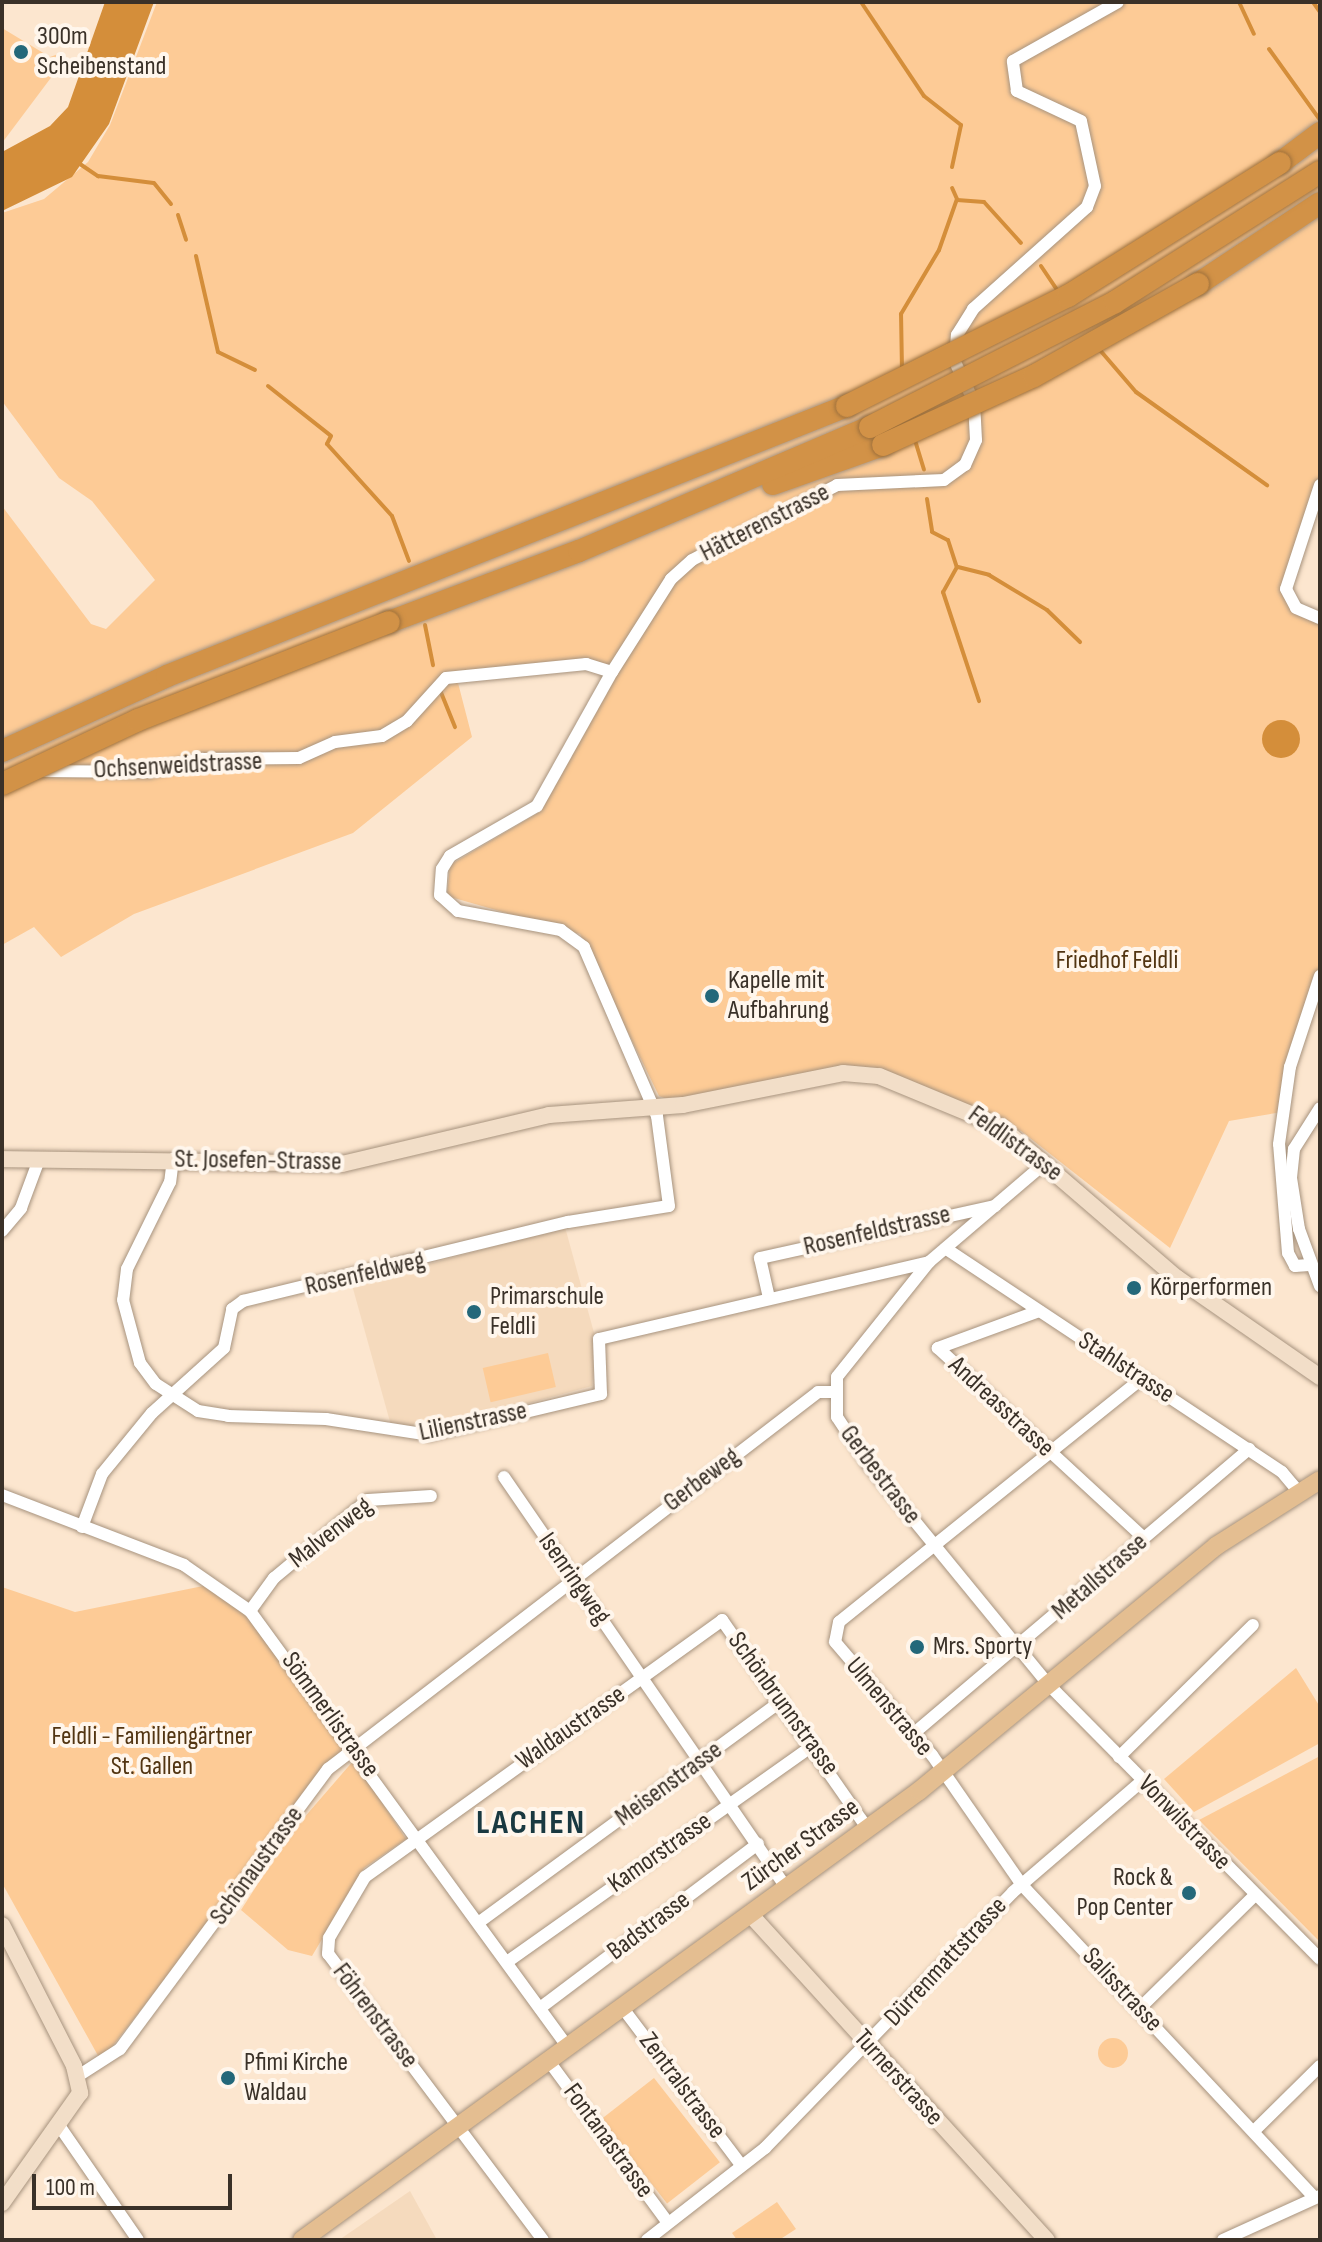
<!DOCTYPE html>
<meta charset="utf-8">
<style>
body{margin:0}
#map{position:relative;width:1322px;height:2242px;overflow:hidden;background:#fce6cf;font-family:"Sofia Sans Condensed",sans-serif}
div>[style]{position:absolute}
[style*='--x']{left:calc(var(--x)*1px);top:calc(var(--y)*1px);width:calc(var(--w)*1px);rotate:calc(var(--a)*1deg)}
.built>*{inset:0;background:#f5dabd}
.green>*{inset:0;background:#fdcb96;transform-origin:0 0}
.round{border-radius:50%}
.water>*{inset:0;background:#d48e3a}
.stream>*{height:4px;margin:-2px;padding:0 2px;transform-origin:2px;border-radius:2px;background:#d48e3a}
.roads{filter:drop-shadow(0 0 2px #a7937e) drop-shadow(0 0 2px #a7937e)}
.street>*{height:12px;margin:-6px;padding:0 6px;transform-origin:6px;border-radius:6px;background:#fff}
.secondary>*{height:16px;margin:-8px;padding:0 8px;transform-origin:8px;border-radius:8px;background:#f2dec8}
.primary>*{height:18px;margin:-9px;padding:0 9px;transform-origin:9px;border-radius:9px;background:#e4be91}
.highway>*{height:22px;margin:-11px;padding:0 11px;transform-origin:11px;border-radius:11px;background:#d29247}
.bridges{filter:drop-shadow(0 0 2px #9d703c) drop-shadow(0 0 2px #9d703c)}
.highway-bridge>*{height:22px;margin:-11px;padding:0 11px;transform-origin:11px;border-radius:11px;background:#d29247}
.dots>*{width:22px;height:22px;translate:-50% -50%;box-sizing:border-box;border:4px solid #fff6ec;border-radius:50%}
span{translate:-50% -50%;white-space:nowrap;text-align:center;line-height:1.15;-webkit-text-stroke:8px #fff6ec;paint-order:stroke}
.poi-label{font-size:26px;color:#3a3128}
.left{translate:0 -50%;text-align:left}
.right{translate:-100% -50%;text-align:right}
.street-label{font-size:26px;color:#3a3128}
.park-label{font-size:26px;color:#523512}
.district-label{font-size:34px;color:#193941;font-weight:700;letter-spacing:2px}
.frame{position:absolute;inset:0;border:4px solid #3a3128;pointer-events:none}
.scale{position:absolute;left:32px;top:2174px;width:200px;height:36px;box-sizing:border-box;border:4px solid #3a3128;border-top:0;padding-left:10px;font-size:24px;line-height:28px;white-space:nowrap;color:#3a3128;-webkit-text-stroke:6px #fff6ec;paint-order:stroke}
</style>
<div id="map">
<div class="built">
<i style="clip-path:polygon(565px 1227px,596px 1340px,592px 1386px,414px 1434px,392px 1429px,352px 1285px)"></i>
<i style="clip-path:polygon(410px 2191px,437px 2240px,339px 2240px)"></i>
</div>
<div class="green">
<i style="clip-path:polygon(157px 2px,1320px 2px,1320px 476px,1286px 589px,1296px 608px,1320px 618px,1320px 976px,1282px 1112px,1229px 1121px,1170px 1248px,1021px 1131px,861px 1073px,683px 1105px,659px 1096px,580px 934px,447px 896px,450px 865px,538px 813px,621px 667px,457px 679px,472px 737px,353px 833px,134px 914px,61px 957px,34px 927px,2px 945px,2px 506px,91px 624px,106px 629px,155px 580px,92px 501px,59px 478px,2px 401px,2px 213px,44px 199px,88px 162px,110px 125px)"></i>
<i style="clip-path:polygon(2px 28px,50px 57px,58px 54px,62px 63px,2px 143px)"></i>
<i style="left:548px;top:1353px;width:35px;height:67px;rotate:77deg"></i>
<i style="clip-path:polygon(213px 1584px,250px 1611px,354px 1747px,328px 1769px,101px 2061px,2px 1883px,2px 1587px,75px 1612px)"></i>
<i style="clip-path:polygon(1296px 1668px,1320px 1707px,1320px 1743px,1194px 1812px,1164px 1779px)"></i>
<i style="clip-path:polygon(1320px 1756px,1320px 1942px,1199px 1820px)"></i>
<i style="clip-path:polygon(354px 1760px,406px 1839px,364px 1868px,312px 1956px,288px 1950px,241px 1910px,290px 1834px)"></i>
<i class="round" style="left:1098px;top:2038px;width:30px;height:30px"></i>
<i style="left:654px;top:2078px;width:107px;height:67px;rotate:52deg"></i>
<i style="clip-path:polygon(777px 2202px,796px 2229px,779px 2240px,737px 2240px,732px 2233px)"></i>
</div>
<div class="water">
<i style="clip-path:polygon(105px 2px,154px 2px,109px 124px,72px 177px,2px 211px,2px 152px,50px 126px,68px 107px)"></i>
<i class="round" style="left:1262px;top:720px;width:38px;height:38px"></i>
</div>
<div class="stream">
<i style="--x:861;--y:2;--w:113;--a:56.2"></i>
<i style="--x:924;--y:96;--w:47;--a:38.1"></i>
<i style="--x:961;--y:125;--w:43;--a:102.1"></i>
<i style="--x:1239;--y:2;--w:35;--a:65"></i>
<i style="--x:1313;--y:2;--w:12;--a:55"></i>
<i style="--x:1269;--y:49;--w:87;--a:54.3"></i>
<i style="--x:80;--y:164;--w:22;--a:34"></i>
<i style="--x:98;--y:176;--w:56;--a:7.1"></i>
<i style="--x:154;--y:183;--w:27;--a:51"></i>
<i style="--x:957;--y:200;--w:27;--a:4"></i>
<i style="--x:984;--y:202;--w:55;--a:47.9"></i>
<i style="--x:178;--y:215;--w:26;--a:72"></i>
<i style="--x:196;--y:256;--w:98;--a:77.1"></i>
<i style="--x:218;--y:352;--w:41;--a:25.9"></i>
<i style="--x:1041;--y:266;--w:32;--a:56"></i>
<i style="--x:1099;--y:349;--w:57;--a:49.3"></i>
<i style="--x:1136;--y:392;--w:161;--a:35.4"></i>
<i style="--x:902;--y:370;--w:56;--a:-91"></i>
<i style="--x:901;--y:314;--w:74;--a:-59.3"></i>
<i style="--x:939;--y:250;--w:54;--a:-70.6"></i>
<i style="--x:957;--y:199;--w:12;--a:-114"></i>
<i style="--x:268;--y:386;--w:80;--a:38.4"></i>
<i style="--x:331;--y:436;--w:9;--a:117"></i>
<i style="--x:327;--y:444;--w:97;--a:47.9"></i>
<i style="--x:392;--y:516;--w:48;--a:69.3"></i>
<i style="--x:914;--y:437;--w:34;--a:73"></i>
<i style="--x:927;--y:499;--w:33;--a:81"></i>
<i style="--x:932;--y:532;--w:18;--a:27"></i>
<i style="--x:948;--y:540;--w:28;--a:72"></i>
<i style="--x:957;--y:567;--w:29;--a:119"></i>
<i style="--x:943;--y:592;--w:115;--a:71.7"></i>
<i style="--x:958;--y:567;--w:32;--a:14"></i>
<i style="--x:989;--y:575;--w:68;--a:31.1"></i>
<i style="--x:1047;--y:610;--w:46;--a:44.1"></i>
<i style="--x:425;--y:625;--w:41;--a:78.7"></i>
<i style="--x:440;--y:690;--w:40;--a:68"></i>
</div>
<div class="roads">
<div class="street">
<i style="--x:1320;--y:485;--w:109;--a:108.1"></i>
<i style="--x:1286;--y:589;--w:21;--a:62"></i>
<i style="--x:1296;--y:608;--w:26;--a:23"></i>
<i style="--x:42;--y:771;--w:107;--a:0.5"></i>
<i style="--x:149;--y:772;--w:55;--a:-13.8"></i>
<i style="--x:202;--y:759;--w:97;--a:-0.6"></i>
<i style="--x:299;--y:758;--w:39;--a:-24"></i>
<i style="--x:335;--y:742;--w:47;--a:-7.3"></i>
<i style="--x:382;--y:736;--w:29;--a:-31"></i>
<i style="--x:407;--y:721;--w:58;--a:-47.8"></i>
<i style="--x:446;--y:678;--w:141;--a:-5.7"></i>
<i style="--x:586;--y:664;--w:27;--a:17"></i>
<i style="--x:1320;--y:1108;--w:49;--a:122.4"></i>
<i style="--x:1294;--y:1149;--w:29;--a:96"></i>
<i style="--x:1291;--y:1178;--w:52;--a:81.1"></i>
<i style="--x:1299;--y:1229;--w:61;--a:69.8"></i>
<i style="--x:173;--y:1159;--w:23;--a:97"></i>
<i style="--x:170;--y:1182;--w:97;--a:116.3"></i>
<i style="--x:127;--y:1269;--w:31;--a:97"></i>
<i style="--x:123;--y:1300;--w:65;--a:74.9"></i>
<i style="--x:140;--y:1363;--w:26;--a:53"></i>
<i style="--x:156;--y:1384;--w:50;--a:32.7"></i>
<i style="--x:198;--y:1411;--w:30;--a:9"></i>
<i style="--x:228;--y:1416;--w:98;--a:1.8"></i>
<i style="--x:326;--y:1419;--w:104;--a:8.8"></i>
<i style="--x:429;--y:1435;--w:177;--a:-13.4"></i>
<i style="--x:601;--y:1394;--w:55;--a:-92.1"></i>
<i style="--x:599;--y:1339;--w:339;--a:-13.1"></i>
<i style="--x:1045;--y:1163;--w:153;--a:139.5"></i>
<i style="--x:929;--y:1262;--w:147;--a:128.7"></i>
<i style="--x:837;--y:1377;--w:40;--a:90"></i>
<i style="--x:837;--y:1417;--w:56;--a:56.6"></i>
<i style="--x:868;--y:1464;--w:286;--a:50.7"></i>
<i style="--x:1049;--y:1685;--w:385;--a:45.3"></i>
<i style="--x:2;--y:1231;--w:30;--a:-50"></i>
<i style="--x:21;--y:1208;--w:46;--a:-69.6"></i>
<i style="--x:948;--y:1250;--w:401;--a:33.6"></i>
<i style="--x:1282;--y:1472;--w:26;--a:50"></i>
<i style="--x:1309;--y:1265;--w:14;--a:176"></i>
<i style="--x:1295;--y:1266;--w:15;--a:-118"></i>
<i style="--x:1288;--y:1253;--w:109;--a:-94.7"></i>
<i style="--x:1279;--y:1144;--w:78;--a:-81.9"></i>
<i style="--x:1290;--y:1067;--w:96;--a:-71.8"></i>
<i style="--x:769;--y:1298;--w:41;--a:-102.7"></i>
<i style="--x:760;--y:1258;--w:241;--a:-12.5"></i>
<i style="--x:1039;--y:1311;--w:108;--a:159.9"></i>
<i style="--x:938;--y:1348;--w:280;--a:42.7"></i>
<i style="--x:1140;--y:1380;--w:386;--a:141.2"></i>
<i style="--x:839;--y:1622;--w:20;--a:101"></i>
<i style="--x:835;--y:1642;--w:149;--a:49.4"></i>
<i style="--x:932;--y:1755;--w:158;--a:55.3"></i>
<i style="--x:1022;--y:1885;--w:427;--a:46.9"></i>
<i style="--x:504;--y:1477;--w:498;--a:55.5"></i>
<i style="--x:2;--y:1495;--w:195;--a:21"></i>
<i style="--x:184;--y:1565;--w:80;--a:34.9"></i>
<i style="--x:250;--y:1611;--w:538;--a:53.92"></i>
<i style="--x:82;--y:1527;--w:57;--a:-69.3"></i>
<i style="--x:102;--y:1474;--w:79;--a:-50.7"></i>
<i style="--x:152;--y:1413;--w:97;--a:-42.1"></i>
<i style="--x:224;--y:1348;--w:40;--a:-78"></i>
<i style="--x:232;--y:1309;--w:14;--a:-36"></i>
<i style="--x:243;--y:1301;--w:334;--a:-13.7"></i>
<i style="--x:568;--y:1222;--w:102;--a:-9"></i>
<i style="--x:669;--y:1206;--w:91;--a:-97.6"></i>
<i style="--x:657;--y:1116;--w:184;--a:-113.4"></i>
<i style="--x:584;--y:947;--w:29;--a:-144"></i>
<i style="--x:561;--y:930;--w:105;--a:-169.5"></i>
<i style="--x:458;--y:911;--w:24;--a:-138"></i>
<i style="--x:440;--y:895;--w:26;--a:-86"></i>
<i style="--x:442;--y:869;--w:15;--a:-58"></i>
<i style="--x:450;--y:856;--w:100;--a:-29.9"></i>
<i style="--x:537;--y:806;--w:154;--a:-60.8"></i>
<i style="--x:612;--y:672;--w:110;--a:-57.6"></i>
<i style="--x:671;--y:579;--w:28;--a:-42"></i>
<i style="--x:692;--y:560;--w:163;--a:-27.3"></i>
<i style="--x:837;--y:485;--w:107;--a:-2.7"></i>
<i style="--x:944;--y:480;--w:26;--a:-36"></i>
<i style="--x:965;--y:465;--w:27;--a:-66"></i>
<i style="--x:976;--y:440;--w:38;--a:-93"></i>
<i style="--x:974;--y:402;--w:44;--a:-115.4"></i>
<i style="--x:955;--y:362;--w:27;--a:-86"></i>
<i style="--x:957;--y:335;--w:31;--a:-58"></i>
<i style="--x:973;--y:309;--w:153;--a:-41.8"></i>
<i style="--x:1087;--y:207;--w:22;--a:-69"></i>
<i style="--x:1095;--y:186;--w:66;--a:-102.2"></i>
<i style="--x:1081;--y:121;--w:71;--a:-154.9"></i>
<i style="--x:1017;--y:91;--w:30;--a:-98"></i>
<i style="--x:1013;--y:61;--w:120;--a:-29.3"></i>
<i style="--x:250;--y:1611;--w:41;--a:-54"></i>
<i style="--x:274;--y:1578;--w:122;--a:-39.7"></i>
<i style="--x:368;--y:1500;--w:63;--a:-3.6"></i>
<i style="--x:913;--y:1734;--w:441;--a:-40.3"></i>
<i style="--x:1119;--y:1757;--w:188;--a:-44.6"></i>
<i style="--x:478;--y:1923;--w:376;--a:-36.2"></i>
<i style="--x:507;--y:1962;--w:375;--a:-35.3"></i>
<i style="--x:622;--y:2007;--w:198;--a:53"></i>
<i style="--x:540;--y:2008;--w:273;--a:-37"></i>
<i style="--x:1139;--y:2009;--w:163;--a:-44.5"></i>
<i style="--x:548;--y:2060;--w:202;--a:53.6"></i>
<i style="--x:78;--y:2076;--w:50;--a:-32.7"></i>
<i style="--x:120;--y:2049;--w:349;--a:-53.4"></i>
<i style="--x:328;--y:1769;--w:618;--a:-37.57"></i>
<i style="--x:818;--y:1392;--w:15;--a:0"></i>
<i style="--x:60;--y:2127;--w:137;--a:55.4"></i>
<i style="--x:1255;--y:2130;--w:91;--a:-44.6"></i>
<i style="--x:543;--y:2240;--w:358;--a:-126.9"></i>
<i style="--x:328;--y:1954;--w:16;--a:-86"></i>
<i style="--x:329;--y:1938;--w:71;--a:-59.5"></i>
<i style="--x:365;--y:1877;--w:440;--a:-35.7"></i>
<i style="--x:722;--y:1620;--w:255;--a:55.1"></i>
<i style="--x:647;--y:2240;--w:150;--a:-37.9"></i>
<i style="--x:765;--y:2148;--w:356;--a:-45.9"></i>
<i style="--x:1013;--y:1892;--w:169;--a:-40.7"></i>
<i style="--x:1223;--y:2240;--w:107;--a:-24.4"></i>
</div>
<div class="secondary">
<i style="--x:2;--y:1159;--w:340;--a:0.8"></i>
<i style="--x:342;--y:1164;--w:213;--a:-13.3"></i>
<i style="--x:549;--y:1115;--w:134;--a:-4.3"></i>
<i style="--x:683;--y:1105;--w:163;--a:-11.3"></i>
<i style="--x:843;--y:1073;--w:36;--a:5"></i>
<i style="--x:879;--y:1076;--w:131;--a:22.5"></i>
<i style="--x:1000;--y:1126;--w:233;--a:40.7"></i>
<i style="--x:1177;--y:1278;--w:174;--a:34.7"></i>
<i style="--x:750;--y:1914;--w:441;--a:47.7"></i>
<i style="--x:2;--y:1925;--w:158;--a:62.9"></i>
<i style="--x:74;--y:2066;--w:28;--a:77"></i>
<i style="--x:80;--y:2093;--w:135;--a:125.3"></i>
</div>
<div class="primary">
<i style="--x:302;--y:2240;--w:763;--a:-36.04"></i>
<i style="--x:919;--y:1791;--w:385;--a:-39.5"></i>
<i style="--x:1216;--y:1546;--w:123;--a:-32.4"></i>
</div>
<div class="highway">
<i style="--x:1280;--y:163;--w:50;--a:-36.9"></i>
<i style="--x:1198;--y:284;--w:146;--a:-33.6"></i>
<i style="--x:773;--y:484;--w:117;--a:-19.5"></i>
<i style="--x:389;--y:622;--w:203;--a:-20.5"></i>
<i style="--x:579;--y:551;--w:316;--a:-23.1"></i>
<i style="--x:2;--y:751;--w:181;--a:-24.4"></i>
<i style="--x:167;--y:676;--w:732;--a:-21.66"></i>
</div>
</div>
<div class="bridges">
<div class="highway-bridge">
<i style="--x:847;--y:406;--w:247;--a:-26.5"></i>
<i style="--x:1068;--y:296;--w:250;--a:-32.1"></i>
<i style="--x:870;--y:427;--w:275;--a:-27"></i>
<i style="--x:1115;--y:302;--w:243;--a:-32.4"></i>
<i style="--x:883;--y:445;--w:166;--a:-24.6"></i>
<i style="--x:1034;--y:376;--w:188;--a:-29.3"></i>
<i style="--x:2;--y:784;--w:150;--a:-25.2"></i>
<i style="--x:138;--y:720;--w:269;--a:-21.3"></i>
</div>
</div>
<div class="dots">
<i style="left:21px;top:52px;background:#24687a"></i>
<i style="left:712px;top:996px;background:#24687a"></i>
<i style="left:1134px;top:1288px;background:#24687a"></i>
<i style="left:474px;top:1312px;background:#24687a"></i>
<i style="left:917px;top:1647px;background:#24687a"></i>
<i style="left:1189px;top:1893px;background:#24687a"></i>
<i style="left:228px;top:2078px;background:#24687a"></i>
</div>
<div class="poi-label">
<span class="left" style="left:37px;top:52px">300m<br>Scheibenstand</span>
<span class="left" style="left:728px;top:996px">Kapelle mit<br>Aufbahrung</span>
<span class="left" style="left:1150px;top:1288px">Körperformen</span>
<span class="left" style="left:490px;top:1312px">Primarschule<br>Feldli</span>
<span class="left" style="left:933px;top:1647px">Mrs. Sporty</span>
<span class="right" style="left:1173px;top:1893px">Rock &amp;<br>Pop Center</span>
<span class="left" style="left:244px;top:2078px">Pfimi Kirche<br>Waldau</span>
</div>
<div class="street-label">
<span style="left:765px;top:523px;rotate:-27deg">Hätterenstrasse</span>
<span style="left:178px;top:766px;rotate:-3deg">Ochsenweidstrasse</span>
<span style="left:1015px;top:1144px;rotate:36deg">Feldlistrasse</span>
<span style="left:258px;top:1161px;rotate:1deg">St. Josefen-Strasse</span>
<span style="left:877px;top:1231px;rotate:-13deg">Rosenfeldstrasse</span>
<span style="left:365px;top:1274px;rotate:-13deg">Rosenfeldweg</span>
<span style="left:1126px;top:1368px;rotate:33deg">Stahlstrasse</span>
<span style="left:1001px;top:1407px;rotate:43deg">Andreasstrasse</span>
<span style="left:473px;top:1422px;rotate:-12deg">Lilienstrasse</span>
<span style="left:880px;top:1475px;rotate:53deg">Gerbestrasse</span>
<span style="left:702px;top:1480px;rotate:-37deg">Gerbeweg</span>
<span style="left:331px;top:1533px;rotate:-38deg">Malvenweg</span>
<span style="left:1100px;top:1577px;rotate:-41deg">Metallstrasse</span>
<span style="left:574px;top:1579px;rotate:55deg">Isenringweg</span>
<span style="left:783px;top:1704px;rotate:54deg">Schönbrunnstrasse</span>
<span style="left:889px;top:1707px;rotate:50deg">Ulmenstrasse</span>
<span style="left:330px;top:1715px;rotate:54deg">Sömmerlistrasse</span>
<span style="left:571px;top:1728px;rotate:-35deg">Waldaustrasse</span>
<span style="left:669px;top:1784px;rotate:-36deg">Meisenstrasse</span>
<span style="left:1184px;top:1823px;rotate:46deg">Vonwilstrasse</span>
<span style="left:801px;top:1845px;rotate:-36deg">Zürcher Strasse</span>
<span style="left:660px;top:1853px;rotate:-35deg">Kamorstrasse</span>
<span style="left:257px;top:1866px;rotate:-54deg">Schönaustrasse</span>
<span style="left:649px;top:1926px;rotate:-37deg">Badstrasse</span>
<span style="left:946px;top:1962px;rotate:-47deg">Dürrenmattstrasse</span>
<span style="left:1122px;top:1990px;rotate:47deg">Salisstrasse</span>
<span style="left:375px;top:2016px;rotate:53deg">Föhrenstrasse</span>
<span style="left:898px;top:2078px;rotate:48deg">Turnerstrasse</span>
<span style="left:682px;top:2086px;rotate:53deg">Zentralstrasse</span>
<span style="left:608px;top:2141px;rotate:54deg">Fontanastrasse</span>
</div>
<div class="park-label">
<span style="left:1117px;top:961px">Friedhof Feldli</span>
<span style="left:152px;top:1752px">Feldli - Familiengärtner<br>St. Gallen</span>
</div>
<div class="district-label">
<span style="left:531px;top:1823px">LACHEN</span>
</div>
<div class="frame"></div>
<div class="scale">100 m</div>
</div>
